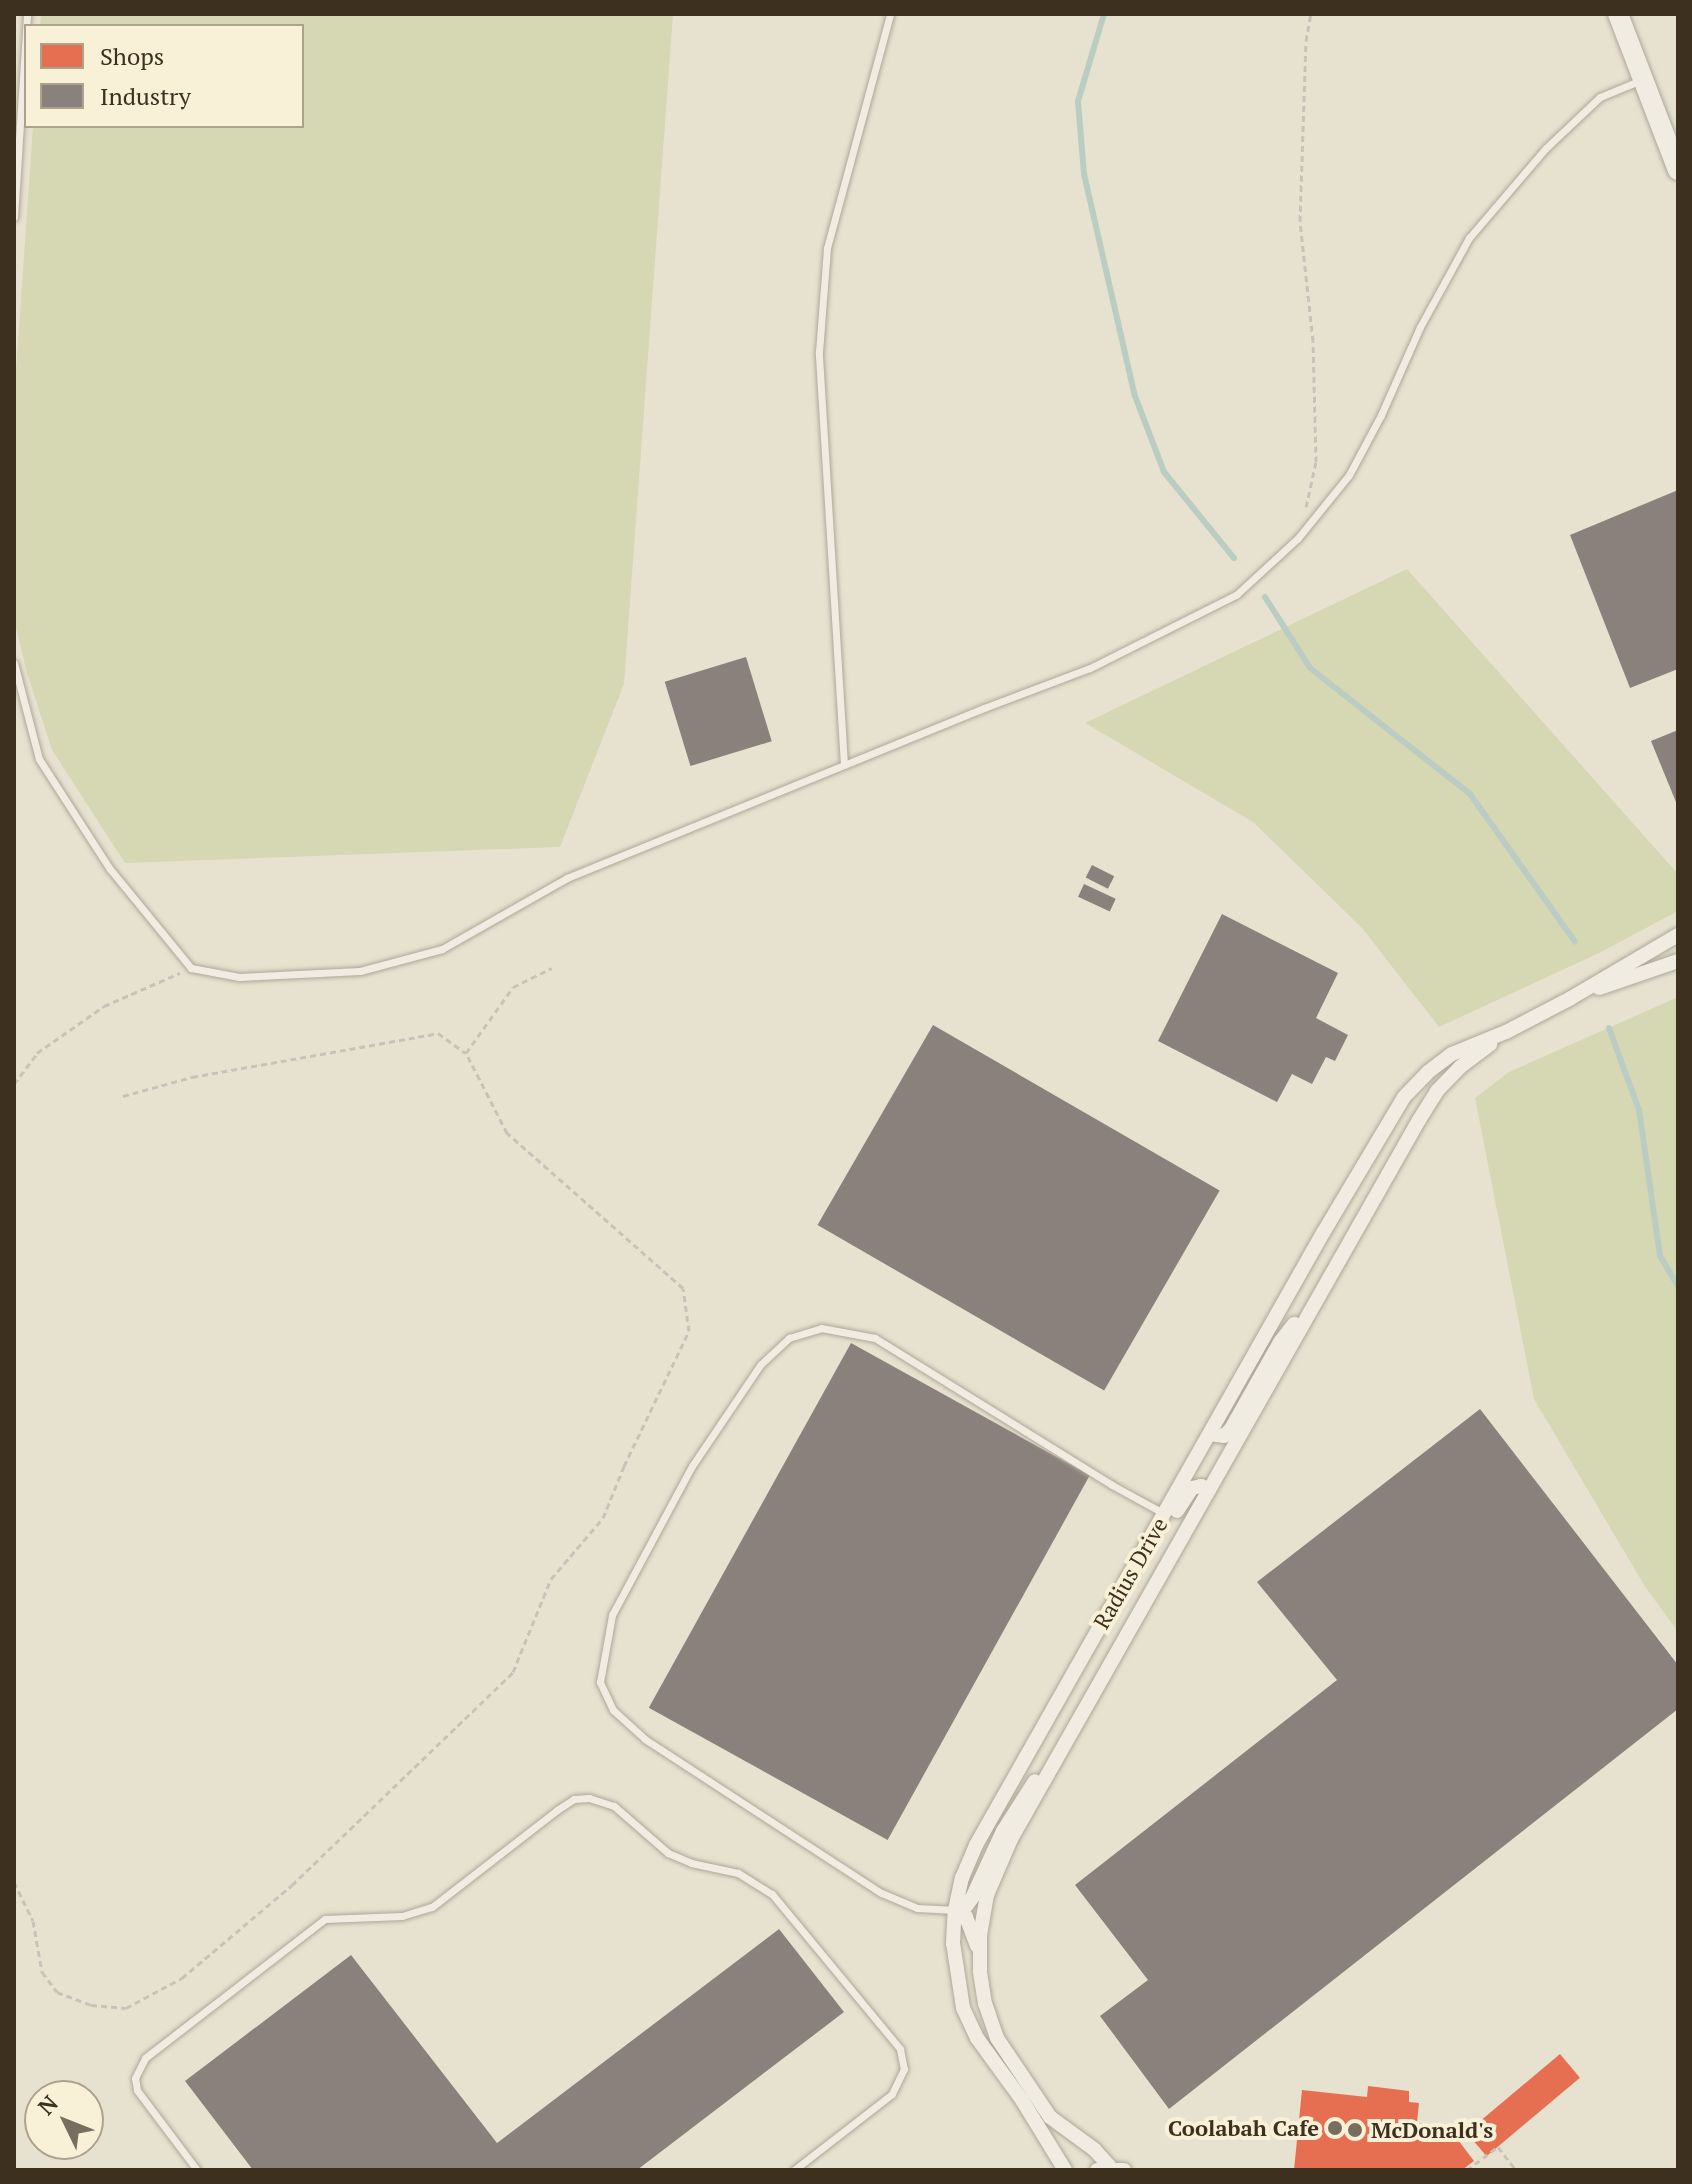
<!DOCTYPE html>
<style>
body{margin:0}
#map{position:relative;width:1692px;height:2184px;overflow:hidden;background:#e7e2d0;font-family:"PT Serif",serif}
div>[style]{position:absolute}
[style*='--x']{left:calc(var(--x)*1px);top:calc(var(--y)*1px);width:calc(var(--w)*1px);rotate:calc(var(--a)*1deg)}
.green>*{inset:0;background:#d5d8b2}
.shops>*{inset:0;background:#e76f51;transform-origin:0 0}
.industry>*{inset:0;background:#8a817c;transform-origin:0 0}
.stream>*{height:6px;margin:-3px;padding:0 3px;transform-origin:3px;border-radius:3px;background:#bbcdc3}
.path>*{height:3px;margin-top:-1.5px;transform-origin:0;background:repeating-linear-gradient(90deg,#c8c3b9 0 6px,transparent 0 10px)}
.roads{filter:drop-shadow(0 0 2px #ada799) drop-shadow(0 0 2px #ada799)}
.lane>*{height:7px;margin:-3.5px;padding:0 3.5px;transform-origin:3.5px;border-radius:3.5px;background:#f0ece2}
.street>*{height:14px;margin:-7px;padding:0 7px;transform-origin:7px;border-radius:7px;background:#f0ece2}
.secondary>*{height:20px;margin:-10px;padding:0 10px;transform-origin:10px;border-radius:10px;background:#f0ece2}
.dots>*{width:22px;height:22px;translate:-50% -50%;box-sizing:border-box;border:4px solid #f8f0d7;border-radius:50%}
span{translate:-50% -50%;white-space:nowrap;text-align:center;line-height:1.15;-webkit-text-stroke:8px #f8f0d7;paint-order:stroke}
.street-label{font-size:22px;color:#3d301f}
.poi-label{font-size:22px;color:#3d301f;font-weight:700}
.right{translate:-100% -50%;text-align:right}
.left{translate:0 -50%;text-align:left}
.frame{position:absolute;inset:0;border:16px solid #3d301f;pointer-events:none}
.legend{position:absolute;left:24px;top:24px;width:280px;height:104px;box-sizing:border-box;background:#f8f0d7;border:2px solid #ada38d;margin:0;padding:10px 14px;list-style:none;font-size:24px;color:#3d301f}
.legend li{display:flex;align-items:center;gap:16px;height:40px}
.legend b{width:40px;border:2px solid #ada38d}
.north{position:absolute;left:24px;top:2080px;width:80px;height:80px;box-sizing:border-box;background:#f8f0d7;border:2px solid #ada38d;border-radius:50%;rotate:313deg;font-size:22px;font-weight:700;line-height:32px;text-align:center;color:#3d301f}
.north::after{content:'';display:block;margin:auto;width:28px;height:36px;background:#786e5d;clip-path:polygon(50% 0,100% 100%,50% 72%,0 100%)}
</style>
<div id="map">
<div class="green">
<i style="clip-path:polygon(41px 14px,673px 14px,624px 684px,560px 847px,125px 863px,52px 750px,27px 673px,14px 619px,14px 399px,33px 126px,302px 126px,302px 26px,40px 26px)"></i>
<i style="clip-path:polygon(1407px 569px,1678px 874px,1678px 911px,1601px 952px,1439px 1027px,1362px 928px,1253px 822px,1085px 723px)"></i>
<i style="clip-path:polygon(1678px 997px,1678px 1632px,1644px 1585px,1534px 1399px,1475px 1098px,1509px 1072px)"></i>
</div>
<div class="shops">
<i style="left:1560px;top:2054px;width:31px;height:122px;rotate:50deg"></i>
<i style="clip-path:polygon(1368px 2086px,1409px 2091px,1409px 2102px,1419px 2103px,1417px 2123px,1449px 2128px,1474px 2161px,1462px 2170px,1294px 2170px,1302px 2090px,1367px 2097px)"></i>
</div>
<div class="industry">
<i style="clip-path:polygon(1678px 490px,1678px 669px,1630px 688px,1570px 535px)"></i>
<i style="left:746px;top:657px;width:88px;height:85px;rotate:73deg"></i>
<i style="clip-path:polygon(1678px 730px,1678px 807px,1651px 741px)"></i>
<i style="left:1092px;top:865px;width:25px;height:14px;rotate:27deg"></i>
<i style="left:1084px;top:884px;width:35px;height:14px;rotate:25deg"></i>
<i style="clip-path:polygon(1222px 914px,1338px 973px,1316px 1018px,1348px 1035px,1335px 1061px,1326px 1057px,1312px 1084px,1292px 1074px,1277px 1102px,1158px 1041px)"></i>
<i style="left:933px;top:1025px;width:331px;height:231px;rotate:30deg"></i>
<i style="left:851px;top:1343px;width:273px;height:417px;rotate:29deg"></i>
<i style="clip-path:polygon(1480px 1409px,1678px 1665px,1678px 1709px,1169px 2109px,1100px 2016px,1148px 1980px,1075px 1885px,1337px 1680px,1257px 1582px)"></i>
<i style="clip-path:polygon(779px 1929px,844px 2012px,637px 2170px,253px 2170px,185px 2081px,351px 1955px,497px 2143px)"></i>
</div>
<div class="stream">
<i style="--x:1104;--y:14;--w:91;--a:106.6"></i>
<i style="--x:1078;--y:101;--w:73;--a:85.3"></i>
<i style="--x:1084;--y:174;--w:228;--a:77.1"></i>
<i style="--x:1135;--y:396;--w:81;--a:69.1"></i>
<i style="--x:1164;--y:472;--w:111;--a:50.9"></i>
<i style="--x:1265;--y:597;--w:84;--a:57.6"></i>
<i style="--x:1310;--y:668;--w:204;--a:38.2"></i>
<i style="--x:1470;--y:794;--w:181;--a:54.6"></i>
<i style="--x:1609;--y:1028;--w:87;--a:69.9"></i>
<i style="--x:1639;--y:1110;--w:148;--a:81.8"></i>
<i style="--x:1660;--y:1256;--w:35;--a:59"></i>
</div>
<div class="path">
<i style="--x:1306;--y:507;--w:46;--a:-77.5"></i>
<i style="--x:1316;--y:462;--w:121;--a:-91.4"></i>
<i style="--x:1313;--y:341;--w:121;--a:-96.2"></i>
<i style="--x:1300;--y:221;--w:180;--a:-88.1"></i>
<i style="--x:1306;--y:41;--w:27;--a:-80"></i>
<i style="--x:14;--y:1084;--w:39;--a:-53"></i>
<i style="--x:37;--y:1053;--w:82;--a:-35"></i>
<i style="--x:104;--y:1006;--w:83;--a:-23.5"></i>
<i style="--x:123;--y:1096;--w:72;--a:-15.4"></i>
<i style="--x:192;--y:1077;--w:250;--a:-10.1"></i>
<i style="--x:438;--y:1033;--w:34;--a:36"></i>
<i style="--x:14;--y:1882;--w:43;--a:64"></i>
<i style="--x:33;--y:1921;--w:52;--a:80"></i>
<i style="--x:42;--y:1972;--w:25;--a:53"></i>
<i style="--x:57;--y:1992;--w:36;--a:21"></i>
<i style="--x:91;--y:2005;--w:35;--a:5"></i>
<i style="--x:126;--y:2008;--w:64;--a:-28.2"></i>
<i style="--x:182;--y:1978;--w:144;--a:-40.2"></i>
<i style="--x:292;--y:1885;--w:307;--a:-43.9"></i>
<i style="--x:513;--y:1672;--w:100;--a:-67.8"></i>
<i style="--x:551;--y:1579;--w:80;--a:-49.6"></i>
<i style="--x:603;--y:1518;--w:56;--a:-68"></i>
<i style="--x:624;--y:1466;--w:150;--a:-64.3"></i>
<i style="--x:689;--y:1331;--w:43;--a:-97.9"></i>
<i style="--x:683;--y:1288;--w:235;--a:-138.6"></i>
<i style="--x:507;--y:1133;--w:90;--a:-117.1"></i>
<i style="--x:466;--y:1053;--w:81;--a:-54.5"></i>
<i style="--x:513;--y:987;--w:43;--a:-26"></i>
<i style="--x:1467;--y:2170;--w:39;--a:-37"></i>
<i style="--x:1498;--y:2147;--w:29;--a:52"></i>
</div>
<div class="roads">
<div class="lane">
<i style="--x:14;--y:217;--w:203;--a:-86.3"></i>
<i style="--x:14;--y:663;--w:99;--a:75.4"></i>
<i style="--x:39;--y:759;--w:131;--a:57.2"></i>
<i style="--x:110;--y:869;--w:128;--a:50.7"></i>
<i style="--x:191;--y:968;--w:49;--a:10.6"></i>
<i style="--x:239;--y:977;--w:121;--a:-2.8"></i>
<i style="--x:360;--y:971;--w:85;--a:-15"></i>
<i style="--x:442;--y:949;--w:144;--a:-29.6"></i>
<i style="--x:567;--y:878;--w:450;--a:-22.2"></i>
<i style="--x:984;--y:708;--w:113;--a:-20.7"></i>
<i style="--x:1090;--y:668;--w:163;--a:-26.6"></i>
<i style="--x:1236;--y:595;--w:84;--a:-42.6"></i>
<i style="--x:1298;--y:538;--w:81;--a:-51"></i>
<i style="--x:1349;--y:475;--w:68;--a:-61.9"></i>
<i style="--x:1381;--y:415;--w:96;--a:-66.1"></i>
<i style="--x:1420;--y:327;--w:102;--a:-61.2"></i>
<i style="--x:1469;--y:238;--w:118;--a:-49.5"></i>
<i style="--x:1546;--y:148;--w:74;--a:-43.4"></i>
<i style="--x:1600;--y:97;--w:44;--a:-22.5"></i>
<i style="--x:844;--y:765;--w:414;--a:-93.5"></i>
<i style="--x:819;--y:352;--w:104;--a:-85.6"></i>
<i style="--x:827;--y:248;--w:242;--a:-74.9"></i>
<i style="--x:955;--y:1910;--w:38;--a:-177"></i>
<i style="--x:917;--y:1908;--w:39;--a:-157"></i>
<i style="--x:881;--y:1893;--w:282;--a:-146.9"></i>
<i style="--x:645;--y:1739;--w:43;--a:-137.8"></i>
<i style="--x:613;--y:1710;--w:31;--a:-115"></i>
<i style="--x:600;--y:1682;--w:68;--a:-79.8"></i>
<i style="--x:612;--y:1615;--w:169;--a:-61.8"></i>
<i style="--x:692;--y:1466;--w:122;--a:-56"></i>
<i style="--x:760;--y:1365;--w:40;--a:-43"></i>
<i style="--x:789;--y:1338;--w:34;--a:-17"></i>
<i style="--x:821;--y:1328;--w:55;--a:10.5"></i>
<i style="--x:875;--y:1338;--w:279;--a:31.8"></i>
<i style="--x:1112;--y:1485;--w:58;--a:28.8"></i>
<i style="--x:197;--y:2170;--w:100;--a:-126.9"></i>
<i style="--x:137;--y:2090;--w:12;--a:-99"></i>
<i style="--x:135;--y:2078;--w:22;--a:-63"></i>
<i style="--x:145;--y:2058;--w:227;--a:-37.7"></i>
<i style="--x:325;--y:1919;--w:77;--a:-2.2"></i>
<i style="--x:402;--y:1916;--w:31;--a:-17"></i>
<i style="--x:432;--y:1907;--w:158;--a:-37.8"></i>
<i style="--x:557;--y:1810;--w:20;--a:-33"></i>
<i style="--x:574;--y:1799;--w:15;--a:-4"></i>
<i style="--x:589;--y:1798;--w:26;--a:18"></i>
<i style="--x:614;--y:1806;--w:72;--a:41"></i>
<i style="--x:668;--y:1853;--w:25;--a:23"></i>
<i style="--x:691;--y:1863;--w:48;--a:12"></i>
<i style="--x:738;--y:1873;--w:40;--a:32"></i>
<i style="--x:772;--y:1894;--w:201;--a:50.4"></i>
<i style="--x:900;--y:2049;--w:20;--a:79"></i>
<i style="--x:904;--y:2069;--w:28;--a:116"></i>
<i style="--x:892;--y:2094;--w:124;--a:142.2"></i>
</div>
<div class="street">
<i style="--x:1599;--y:988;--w:83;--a:-18.9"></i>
<i style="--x:1210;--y:1434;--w:14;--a:8"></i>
<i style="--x:1224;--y:1436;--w:10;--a:-45"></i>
<i style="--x:1231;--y:1429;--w:100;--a:-60.6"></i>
<i style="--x:1280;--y:1342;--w:23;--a:-52"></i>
<i style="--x:1177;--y:1511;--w:27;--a:-57"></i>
<i style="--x:1192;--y:1488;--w:9;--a:-13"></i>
<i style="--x:1201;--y:1486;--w:9;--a:21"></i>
<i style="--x:955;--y:1910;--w:12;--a:-20"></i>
<i style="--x:966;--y:1906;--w:10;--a:-53"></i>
<i style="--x:972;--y:1898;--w:74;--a:-65.2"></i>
<i style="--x:1003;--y:1831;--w:59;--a:-57.4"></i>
<i style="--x:955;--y:1910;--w:13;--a:32"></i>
<i style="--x:966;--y:1917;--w:31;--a:69"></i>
<i style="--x:1111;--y:2168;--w:24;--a:-132"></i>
<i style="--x:1095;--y:2150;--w:56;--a:-143.7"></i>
<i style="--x:1050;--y:2117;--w:95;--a:-123.9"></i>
<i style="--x:997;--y:2038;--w:36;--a:-109"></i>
<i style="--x:985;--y:2004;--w:33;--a:-99"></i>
<i style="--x:980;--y:1971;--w:36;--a:-90"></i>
<i style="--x:980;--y:1935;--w:41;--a:-80.1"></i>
<i style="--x:987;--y:1895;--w:61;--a:-66.8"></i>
<i style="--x:1011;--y:1839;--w:827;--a:-60.43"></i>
<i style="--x:1419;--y:1120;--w:34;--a:-58"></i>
<i style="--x:1437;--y:1091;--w:33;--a:-46"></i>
<i style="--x:1460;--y:1067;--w:38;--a:-37"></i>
<i style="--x:1065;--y:2170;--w:82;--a:-121.6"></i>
<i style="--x:1022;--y:2100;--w:77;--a:-126"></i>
<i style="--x:977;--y:2038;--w:33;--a:-115"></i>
<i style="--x:963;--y:2008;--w:66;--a:-98.7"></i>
<i style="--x:953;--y:1943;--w:33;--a:-87"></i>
<i style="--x:955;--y:1910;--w:33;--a:-78"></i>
<i style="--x:962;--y:1878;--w:36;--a:-67"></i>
<i style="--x:976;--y:1845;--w:704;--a:-60.45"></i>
<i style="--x:1323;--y:1233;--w:158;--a:-59.2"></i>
<i style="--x:1404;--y:1097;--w:35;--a:-46"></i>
<i style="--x:1428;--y:1072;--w:30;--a:-37"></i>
<i style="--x:1452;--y:1054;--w:58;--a:-22.2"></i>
<i style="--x:1506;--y:1032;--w:73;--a:-27.6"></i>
<i style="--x:1571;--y:998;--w:124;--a:-30.5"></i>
<i style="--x:1097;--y:2170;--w:27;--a:0"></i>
</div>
<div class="secondary">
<i style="--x:1618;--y:14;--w:167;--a:69"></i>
</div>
</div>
<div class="dots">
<i style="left:1335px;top:2128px;background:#786e5d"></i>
<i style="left:1355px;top:2130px;background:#786e5d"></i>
</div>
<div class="street-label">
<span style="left:1130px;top:1573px;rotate:-60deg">Radius Drive</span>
</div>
<div class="poi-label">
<span class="right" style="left:1319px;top:2128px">Coolabah Cafe</span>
<span class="left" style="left:1371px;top:2130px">McDonald's</span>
</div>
<div class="frame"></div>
<ul class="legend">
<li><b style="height:22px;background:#e76f51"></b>Shops</li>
<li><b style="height:22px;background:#8a817c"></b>Industry</li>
</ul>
<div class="north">N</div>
</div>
